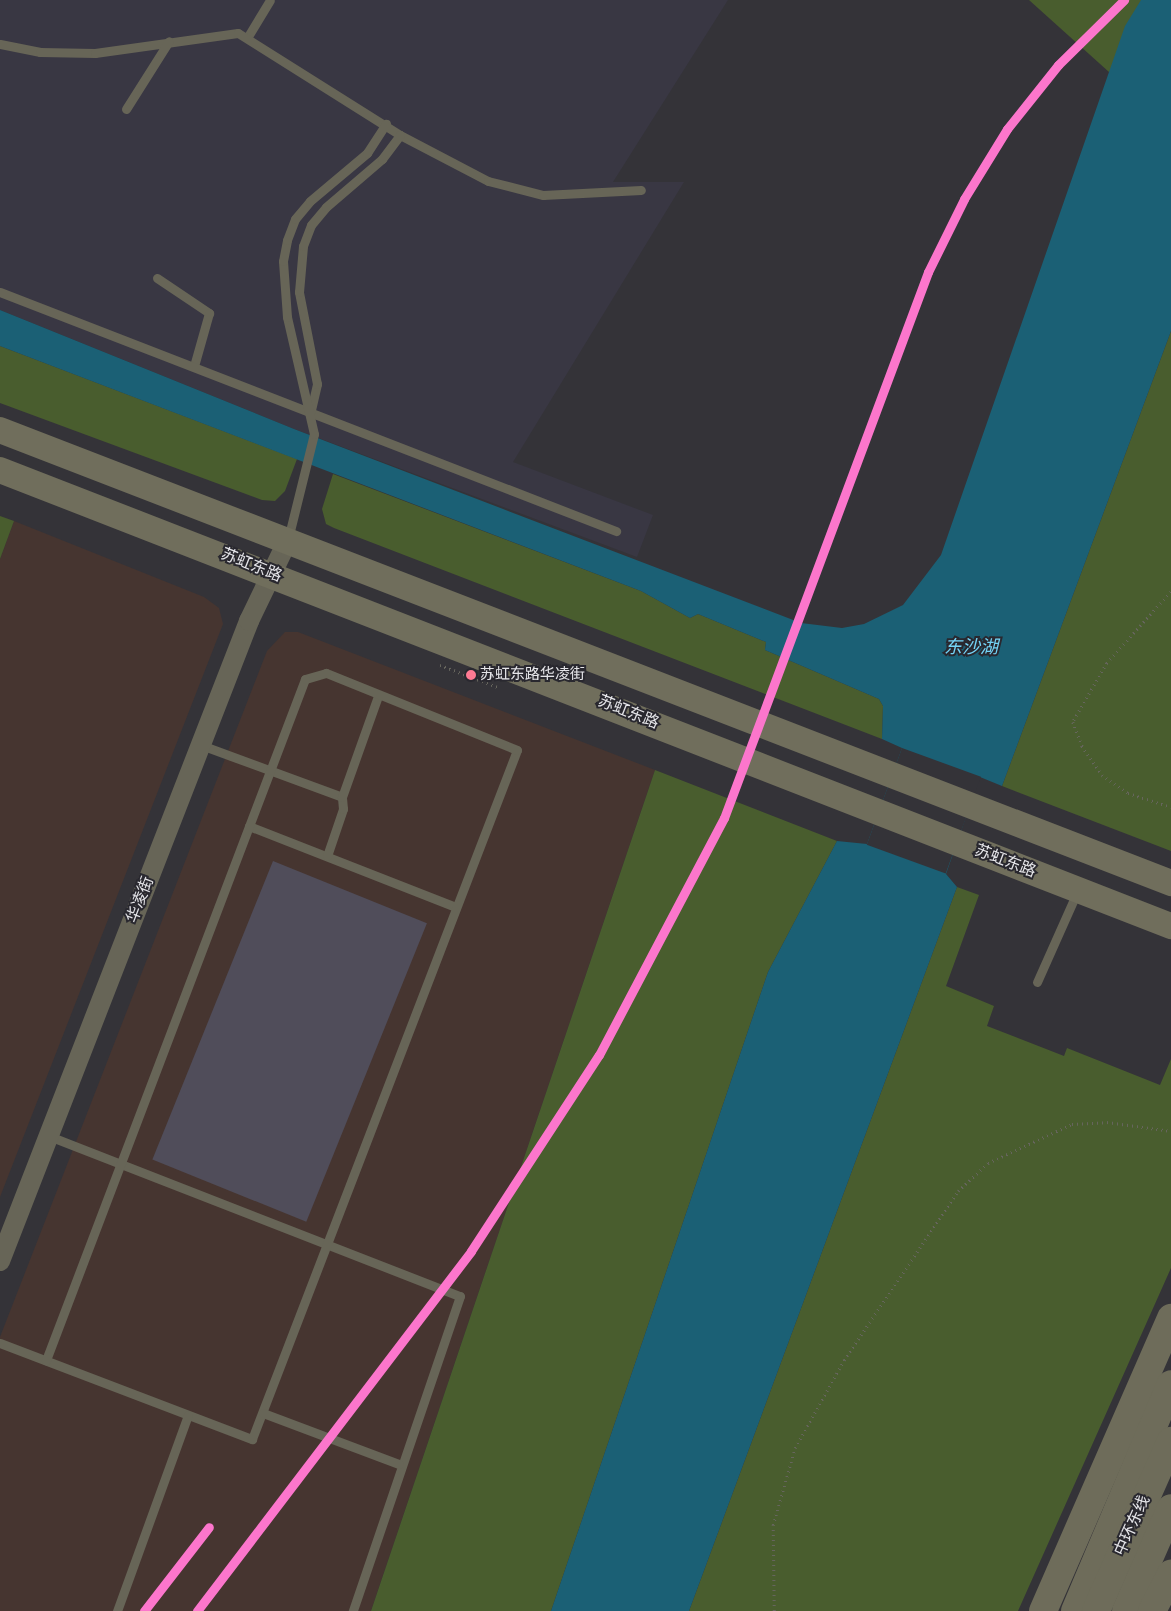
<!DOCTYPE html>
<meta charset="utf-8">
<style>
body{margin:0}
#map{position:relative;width:1171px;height:1611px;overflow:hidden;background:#343338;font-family:"Sofia Sans Condensed","Noto Sans SC",sans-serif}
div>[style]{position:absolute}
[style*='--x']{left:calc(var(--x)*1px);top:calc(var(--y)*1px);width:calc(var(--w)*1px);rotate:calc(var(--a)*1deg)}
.built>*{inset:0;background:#393743}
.industrial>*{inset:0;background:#463530}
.green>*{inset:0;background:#495d2e}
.water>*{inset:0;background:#1b6075}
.pier>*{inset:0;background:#343338;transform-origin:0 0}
.building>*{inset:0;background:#504d5a;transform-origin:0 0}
.path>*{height:2.5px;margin-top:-1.25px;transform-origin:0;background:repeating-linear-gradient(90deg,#66655d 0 1px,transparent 0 5px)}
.service>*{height:9px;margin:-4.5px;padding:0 4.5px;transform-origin:4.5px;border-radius:4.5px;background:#676557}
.tertiary>*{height:20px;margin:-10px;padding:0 10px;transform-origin:10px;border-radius:10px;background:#676557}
.primary>*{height:26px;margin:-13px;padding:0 13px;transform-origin:13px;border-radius:13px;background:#706e5c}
.trunk>*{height:28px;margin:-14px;padding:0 14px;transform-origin:14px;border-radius:14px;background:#6e6c5a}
.metro-1>*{height:9px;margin:-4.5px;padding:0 4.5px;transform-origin:4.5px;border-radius:4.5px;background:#fc76cc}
.dots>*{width:14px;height:14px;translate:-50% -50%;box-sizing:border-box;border:2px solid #29282f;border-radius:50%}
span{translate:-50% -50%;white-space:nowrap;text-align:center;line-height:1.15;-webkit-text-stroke:4px #29282f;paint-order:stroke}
.bus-label{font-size:15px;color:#e5e5e9}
.left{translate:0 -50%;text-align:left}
.street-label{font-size:16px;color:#e5e5e9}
.water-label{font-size:18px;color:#74d4f7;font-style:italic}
</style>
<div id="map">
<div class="built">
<i style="clip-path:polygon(0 0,728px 0,613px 182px,684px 182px,513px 462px,653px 515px,637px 557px,294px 429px,0 310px)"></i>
</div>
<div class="industrial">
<i style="clip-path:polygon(14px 521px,204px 597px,219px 608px,223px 624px,0 1197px,0 559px)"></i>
<i style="clip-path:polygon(285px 632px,298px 632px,655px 770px,371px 1611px,0 1611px,0 1337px,267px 651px)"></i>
</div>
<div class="green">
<i style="clip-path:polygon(1029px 0,1171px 0,1171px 56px,1109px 72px)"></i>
<i style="clip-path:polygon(1171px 331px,1171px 851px,1002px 786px)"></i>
<i style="clip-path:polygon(0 346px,297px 459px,285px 491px,275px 501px,262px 500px,0 403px)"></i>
<i style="clip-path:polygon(333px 474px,641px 591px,690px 618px,698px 614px,766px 642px,765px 650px,879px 699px,883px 706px,882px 739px,334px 528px,326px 524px,322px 509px)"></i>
<i style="clip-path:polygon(0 516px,14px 521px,0 559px)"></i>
<i style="clip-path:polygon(655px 770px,837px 841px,768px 972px,551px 1611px,371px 1611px)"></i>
<i style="clip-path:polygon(957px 887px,979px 895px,946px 986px,994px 1006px,987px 1026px,1064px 1056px,1067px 1048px,1160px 1085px,1171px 1059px,1171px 1268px,1018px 1611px,689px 1611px)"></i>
</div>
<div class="water">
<i style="clip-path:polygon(1141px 0,1171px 0,1171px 331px,1002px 786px,980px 777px,946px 874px,957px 887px,689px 1611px,551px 1611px,768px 972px,837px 841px,867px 844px,902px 748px,882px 739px,883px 706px,879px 699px,765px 650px,766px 642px,698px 614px,690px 618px,641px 591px,0 346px,0 310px,294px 429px,801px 623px,842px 628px,864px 624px,903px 605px,941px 555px,1125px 26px)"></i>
</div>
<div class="pier">
<i style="left:902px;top:748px;width:84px;height:103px;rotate:20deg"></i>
</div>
<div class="building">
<i style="left:273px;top:861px;width:166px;height:322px;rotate:22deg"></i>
</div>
<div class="path">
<i style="--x:1171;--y:592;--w:96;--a:132"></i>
<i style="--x:1107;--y:663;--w:68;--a:120"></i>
<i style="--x:1073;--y:722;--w:26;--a:69"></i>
<i style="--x:1082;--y:746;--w:35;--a:55"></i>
<i style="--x:1102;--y:775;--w:32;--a:35"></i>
<i style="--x:1128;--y:793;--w:45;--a:18"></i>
<i style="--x:440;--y:665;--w:64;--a:21"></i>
<i style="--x:774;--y:1611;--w:86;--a:-90.7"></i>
<i style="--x:773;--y:1525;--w:80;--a:-74.1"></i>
<i style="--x:795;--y:1448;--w:101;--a:-60.9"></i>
<i style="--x:844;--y:1360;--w:204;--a:-56"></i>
<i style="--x:958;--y:1191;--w:41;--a:-43"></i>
<i style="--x:988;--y:1163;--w:93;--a:-24.9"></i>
<i style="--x:1072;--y:1124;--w:35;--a:-3"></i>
<i style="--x:1107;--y:1122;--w:65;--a:8"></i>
</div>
<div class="service">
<i style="--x:247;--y:38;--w:44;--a:-58.8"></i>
<i style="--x:0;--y:44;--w:41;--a:11.3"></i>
<i style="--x:40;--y:52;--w:55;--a:1"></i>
<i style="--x:95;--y:53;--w:144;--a:-8"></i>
<i style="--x:238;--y:33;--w:191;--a:32.2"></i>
<i style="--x:400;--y:135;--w:99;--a:27.6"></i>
<i style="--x:488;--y:181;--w:57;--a:14.3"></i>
<i style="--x:543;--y:195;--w:98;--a:-2.9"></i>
<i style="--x:126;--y:109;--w:80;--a:-57.7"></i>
<i style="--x:157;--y:278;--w:63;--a:33.9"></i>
<i style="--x:209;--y:313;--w:55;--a:105.8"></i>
<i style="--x:0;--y:292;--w:661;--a:21.21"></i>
<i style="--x:311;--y:410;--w:27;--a:-77"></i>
<i style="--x:317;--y:384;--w:94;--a:-101.1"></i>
<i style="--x:299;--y:292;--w:46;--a:-85"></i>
<i style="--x:303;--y:246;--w:22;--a:-69"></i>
<i style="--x:311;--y:225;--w:23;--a:-50"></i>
<i style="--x:326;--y:207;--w:74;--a:-40.6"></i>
<i style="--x:382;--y:159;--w:30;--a:-53"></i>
<i style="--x:288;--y:539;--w:108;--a:-76.1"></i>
<i style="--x:314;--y:434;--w:120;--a:-103"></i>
<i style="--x:287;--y:317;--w:56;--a:-94.1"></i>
<i style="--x:283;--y:261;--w:21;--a:-79"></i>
<i style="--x:287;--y:240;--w:22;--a:-69"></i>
<i style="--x:295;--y:219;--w:23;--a:-50"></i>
<i style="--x:310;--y:201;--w:75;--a:-40.1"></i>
<i style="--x:367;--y:153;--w:35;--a:-57"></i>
<i style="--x:201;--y:745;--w:150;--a:20.2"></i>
<i style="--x:249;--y:826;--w:222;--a:21.4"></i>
<i style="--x:327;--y:856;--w:50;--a:-71.2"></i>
<i style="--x:343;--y:809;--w:12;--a:-95"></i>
<i style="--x:342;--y:797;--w:107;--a:-70.4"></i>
<i style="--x:1037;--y:982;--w:98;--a:-66"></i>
<i style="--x:49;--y:1136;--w:441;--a:21.3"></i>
<i style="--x:460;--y:1296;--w:333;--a:108.8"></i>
<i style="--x:0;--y:1343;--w:270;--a:20.9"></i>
<i style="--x:252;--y:1439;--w:738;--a:-68.96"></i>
<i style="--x:517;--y:750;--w:206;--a:-158"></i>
<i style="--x:326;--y:673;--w:22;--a:164"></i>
<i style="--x:305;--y:679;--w:729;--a:110.82"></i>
<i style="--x:263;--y:1413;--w:145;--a:20.6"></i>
<i style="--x:117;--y:1611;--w:208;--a:-70.1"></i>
</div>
<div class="tertiary">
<i style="--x:0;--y:1261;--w:687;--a:-68.74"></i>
<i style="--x:249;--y:621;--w:88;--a:-64.3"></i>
</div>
<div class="primary">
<i style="--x:0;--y:430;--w:1256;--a:21.15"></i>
<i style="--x:0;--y:470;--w:1257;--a:21.28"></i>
</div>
<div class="trunk">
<i style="--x:1043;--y:1611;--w:320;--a:-66.4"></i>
<i style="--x:1075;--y:1611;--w:246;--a:-67.1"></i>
<i style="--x:1096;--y:1611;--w:186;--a:-66.2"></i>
<i style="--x:1126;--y:1611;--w:112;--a:-66.4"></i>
<i style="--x:1152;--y:1611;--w:42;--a:-62.8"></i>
</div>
<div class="metro-1">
<i style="--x:144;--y:1611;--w:106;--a:-52.3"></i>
<i style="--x:197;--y:1611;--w:452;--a:-52.7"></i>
<i style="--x:471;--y:1251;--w:234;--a:-56.9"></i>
<i style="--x:599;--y:1055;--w:268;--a:-62.2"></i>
<i style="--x:724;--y:818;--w:583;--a:-69.51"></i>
<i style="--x:928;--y:272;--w:81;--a:-63.7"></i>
<i style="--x:964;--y:199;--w:82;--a:-58.4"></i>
<i style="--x:1007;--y:129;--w:82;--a:-51.4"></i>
<i style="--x:1058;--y:65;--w:93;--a:-44.6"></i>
</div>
<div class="dots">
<i style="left:471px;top:675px;background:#fe7a93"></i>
</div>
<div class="bus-label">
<span class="left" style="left:480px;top:675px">苏虹东路华凌街</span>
</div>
<div class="street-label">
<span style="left:251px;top:566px;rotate:22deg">苏虹东路</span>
<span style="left:628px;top:713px;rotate:22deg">苏虹东路</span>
<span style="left:1005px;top:862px;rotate:21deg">苏虹东路</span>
<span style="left:141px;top:900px;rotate:-69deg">华凌街</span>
<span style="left:1133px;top:1526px;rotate:-66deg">中环东线</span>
</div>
<div class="water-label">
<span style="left:971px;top:648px">东沙湖</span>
</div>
</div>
